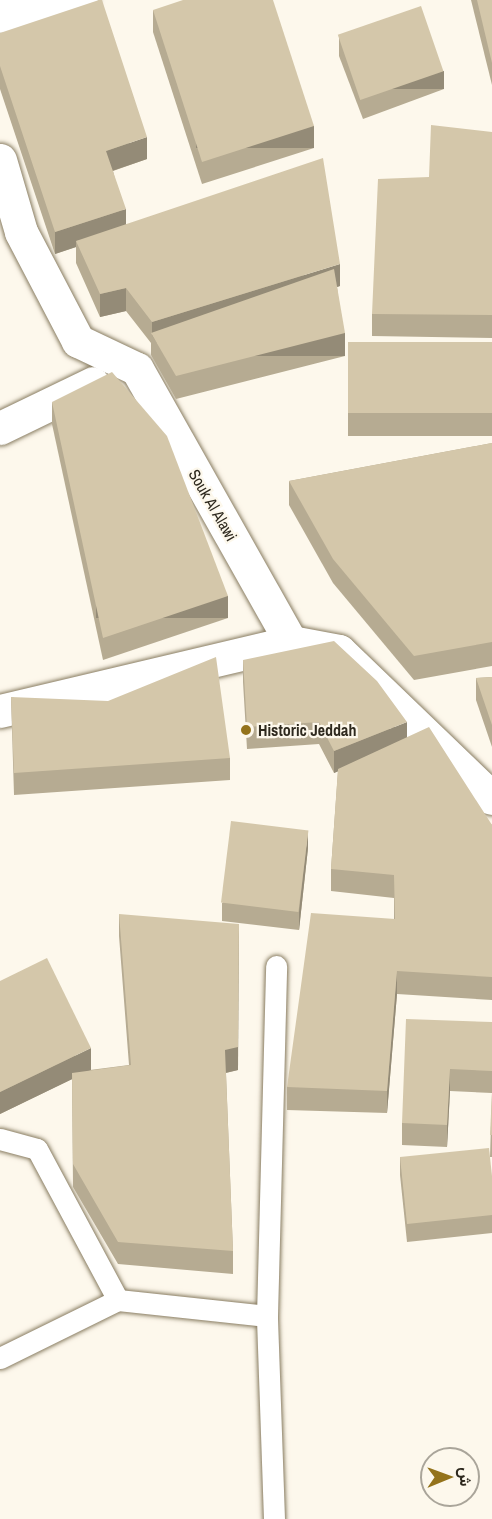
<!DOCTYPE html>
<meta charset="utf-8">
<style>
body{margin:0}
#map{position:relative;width:492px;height:1519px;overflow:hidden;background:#fdf8ec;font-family:"Archivo Narrow",Vazirmatn,sans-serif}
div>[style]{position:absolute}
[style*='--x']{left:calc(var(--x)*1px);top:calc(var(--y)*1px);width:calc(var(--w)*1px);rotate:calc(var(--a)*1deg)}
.roads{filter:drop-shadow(0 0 2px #897d62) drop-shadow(0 0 2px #897d62)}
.lane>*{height:21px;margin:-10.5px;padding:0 10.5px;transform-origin:10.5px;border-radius:10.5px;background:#fff}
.street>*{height:33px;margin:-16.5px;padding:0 16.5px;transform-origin:16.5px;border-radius:16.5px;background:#fff}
.wall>*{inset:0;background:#b6ab92;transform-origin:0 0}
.shaded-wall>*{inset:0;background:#948b77;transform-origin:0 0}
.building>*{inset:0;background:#d4c7aa;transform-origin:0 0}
.dots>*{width:16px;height:16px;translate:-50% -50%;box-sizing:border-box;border:3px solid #fdf8ec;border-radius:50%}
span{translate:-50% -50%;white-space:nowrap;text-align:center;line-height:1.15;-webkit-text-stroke:4.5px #fdf8ec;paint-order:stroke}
.street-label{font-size:16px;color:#2e291e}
.poi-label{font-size:16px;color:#2e291e;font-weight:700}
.left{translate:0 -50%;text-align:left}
.north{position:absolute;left:420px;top:1447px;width:60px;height:60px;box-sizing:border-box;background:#fdf8ec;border:2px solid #aaa59a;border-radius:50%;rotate:89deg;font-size:16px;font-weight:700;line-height:24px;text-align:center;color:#2e291e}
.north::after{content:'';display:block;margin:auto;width:21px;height:27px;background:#94731b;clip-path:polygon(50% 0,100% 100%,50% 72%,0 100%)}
</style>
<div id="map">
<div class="roads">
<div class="lane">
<i style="--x:0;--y:1139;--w:38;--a:15"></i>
<i style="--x:37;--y:1149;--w:171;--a:61.8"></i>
<i style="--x:118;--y:1300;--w:150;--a:6.1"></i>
<i style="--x:0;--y:1358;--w:131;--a:-26.2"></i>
<i style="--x:274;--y:1519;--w:203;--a:-92"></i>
<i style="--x:267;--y:1316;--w:350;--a:-88.5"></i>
</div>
<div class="street">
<i style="--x:0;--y:16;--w:83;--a:-11.2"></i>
<i style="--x:0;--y:160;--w:75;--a:73.7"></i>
<i style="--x:21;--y:232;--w:123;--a:62.4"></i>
<i style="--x:78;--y:341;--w:65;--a:25.4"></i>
<i style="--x:137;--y:369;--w:313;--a:60.6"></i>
<i style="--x:291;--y:642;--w:49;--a:10.6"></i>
<i style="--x:339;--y:651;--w:212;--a:43.9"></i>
<i style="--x:0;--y:428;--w:103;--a:-25.8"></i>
<i style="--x:0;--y:711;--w:299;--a:-13.3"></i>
</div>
</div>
<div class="wall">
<i style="clip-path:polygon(471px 0,492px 0,492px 85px)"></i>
<i style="clip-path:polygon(153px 10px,314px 148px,202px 184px,153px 32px)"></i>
<i style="clip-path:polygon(0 33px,147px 159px,113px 171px,126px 224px,340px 286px,337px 287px,345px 356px,176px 399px,151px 355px,151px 343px,126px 311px,100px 317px,76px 263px,76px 247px,55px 254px,0 89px)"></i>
<i style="clip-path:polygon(339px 37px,444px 89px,363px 119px,339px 56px)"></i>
<i style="clip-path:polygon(492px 132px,492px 338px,372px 336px,372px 314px)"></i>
<i style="left:492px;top:342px;width:94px;height:144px;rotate:90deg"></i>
<i style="clip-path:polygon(52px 402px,228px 618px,103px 660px,52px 424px)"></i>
<i style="clip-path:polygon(492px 443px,492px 666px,414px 680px,333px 583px,289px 505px,289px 481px)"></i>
<i style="clip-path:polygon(243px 660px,407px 737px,492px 825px,492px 1000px,397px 994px,387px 1113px,287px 1110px,287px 1087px,394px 919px,394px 898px,331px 891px,331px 869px,338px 771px,334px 773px,319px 744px,247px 749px,243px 682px)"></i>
<i style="clip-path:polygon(492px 677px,492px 747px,476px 700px,476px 678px)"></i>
<i style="clip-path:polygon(11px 697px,230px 758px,230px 780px,14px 795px)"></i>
<i style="clip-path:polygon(308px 848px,299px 930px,222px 921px,222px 903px)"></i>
<i style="clip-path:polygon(119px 914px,238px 1070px,226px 1073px,233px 1251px,233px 1274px,118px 1264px,73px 1187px,72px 1079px,0 1114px,0 981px,90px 1070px,129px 1065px,119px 936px)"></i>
<i style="clip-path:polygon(492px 1022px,492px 1157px,490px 1157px,492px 1093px,450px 1091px,447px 1147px,402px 1145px,402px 1123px)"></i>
<i style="clip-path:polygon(400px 1157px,492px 1176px,492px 1233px,407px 1242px,400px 1175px)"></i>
</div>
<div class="shaded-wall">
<i style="left:444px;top:71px;width:18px;height:86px;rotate:90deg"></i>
<i style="left:314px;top:126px;width:22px;height:118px;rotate:90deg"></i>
<i style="clip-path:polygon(147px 137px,147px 159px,106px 173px,106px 151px)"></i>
<i style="clip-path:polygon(126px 209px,126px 231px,76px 241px,76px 247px,55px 254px,55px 232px)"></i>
<i style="clip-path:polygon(340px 264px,340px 286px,157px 343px,152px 335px,152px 322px)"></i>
<i style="clip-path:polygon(126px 288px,126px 311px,100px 317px,100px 294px)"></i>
<i style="left:345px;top:333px;width:23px;height:174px;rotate:90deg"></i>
<i style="left:228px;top:596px;width:22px;height:132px;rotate:90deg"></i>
<i style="clip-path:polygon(407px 722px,407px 744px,334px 773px,334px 751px)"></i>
<i style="clip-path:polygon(308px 830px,308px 848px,299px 930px,299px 912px)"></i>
<i style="clip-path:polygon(239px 924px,238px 1070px,225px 1073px,225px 1050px)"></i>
<i style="clip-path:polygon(397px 971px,397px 994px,387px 1113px,387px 1091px)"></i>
<i style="clip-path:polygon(91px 1048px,91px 1070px,0 1114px,0 1092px)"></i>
<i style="clip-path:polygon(450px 1069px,450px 1091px,447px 1147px,447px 1125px)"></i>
</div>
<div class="building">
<i style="clip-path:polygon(99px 0,102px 0,147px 137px,106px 151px,126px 209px,55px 232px,0 66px,0 33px)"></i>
<i style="clip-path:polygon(183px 0,273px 0,314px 126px,202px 162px,153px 10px)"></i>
<i style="clip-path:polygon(477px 0,492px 0,492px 63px)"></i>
<i style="left:421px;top:6px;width:69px;height:88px;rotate:71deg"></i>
<i style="clip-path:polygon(431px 125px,492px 132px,492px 315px,372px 314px,378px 179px,429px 177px)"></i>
<i style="clip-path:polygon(323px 158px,340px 264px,152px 322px,126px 288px,100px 294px,76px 241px)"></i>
<i style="clip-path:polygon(334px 269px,345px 333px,176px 376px,151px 333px)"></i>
<i style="left:492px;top:342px;width:71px;height:144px;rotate:90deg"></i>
<i style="clip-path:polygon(112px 372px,167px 436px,228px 596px,103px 638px,52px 402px)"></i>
<i style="clip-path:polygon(492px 443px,492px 642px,414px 656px,333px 559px,289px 481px)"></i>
<i style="clip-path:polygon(334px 641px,377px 681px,407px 722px,334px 751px,319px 722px,247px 727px,243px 660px)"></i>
<i style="clip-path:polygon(216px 657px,230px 758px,14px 773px,11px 697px,108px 701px)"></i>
<i style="clip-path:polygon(492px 677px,492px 725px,476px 678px)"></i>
<i style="clip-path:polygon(429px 727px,492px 825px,492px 977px,397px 971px,387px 1091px,287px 1087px,311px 913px,395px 919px,394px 875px,331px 869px,338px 769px)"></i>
<i style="left:231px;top:821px;width:78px;height:82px;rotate:7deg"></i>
<i style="clip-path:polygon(119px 914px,239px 924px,238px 1047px,225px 1050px,233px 1251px,118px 1242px,73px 1164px,72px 1073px,131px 1065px)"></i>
<i style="clip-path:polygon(47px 958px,91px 1048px,0 1092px,0 981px)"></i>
<i style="clip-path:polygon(406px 1019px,492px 1022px,492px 1071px,450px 1069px,447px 1125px,402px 1123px)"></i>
<i style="clip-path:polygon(492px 1093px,492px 1135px,490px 1135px)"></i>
<i style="clip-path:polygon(489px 1148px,492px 1176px,492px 1215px,407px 1224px,400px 1157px)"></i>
</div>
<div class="dots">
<i style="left:246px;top:730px;background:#94731b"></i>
</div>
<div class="street-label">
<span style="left:213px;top:505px;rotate:60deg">Souk Al Alawi</span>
</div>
<div class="poi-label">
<span class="left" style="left:258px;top:730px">Historic Jeddah</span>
</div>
<div class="north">ش</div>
</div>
